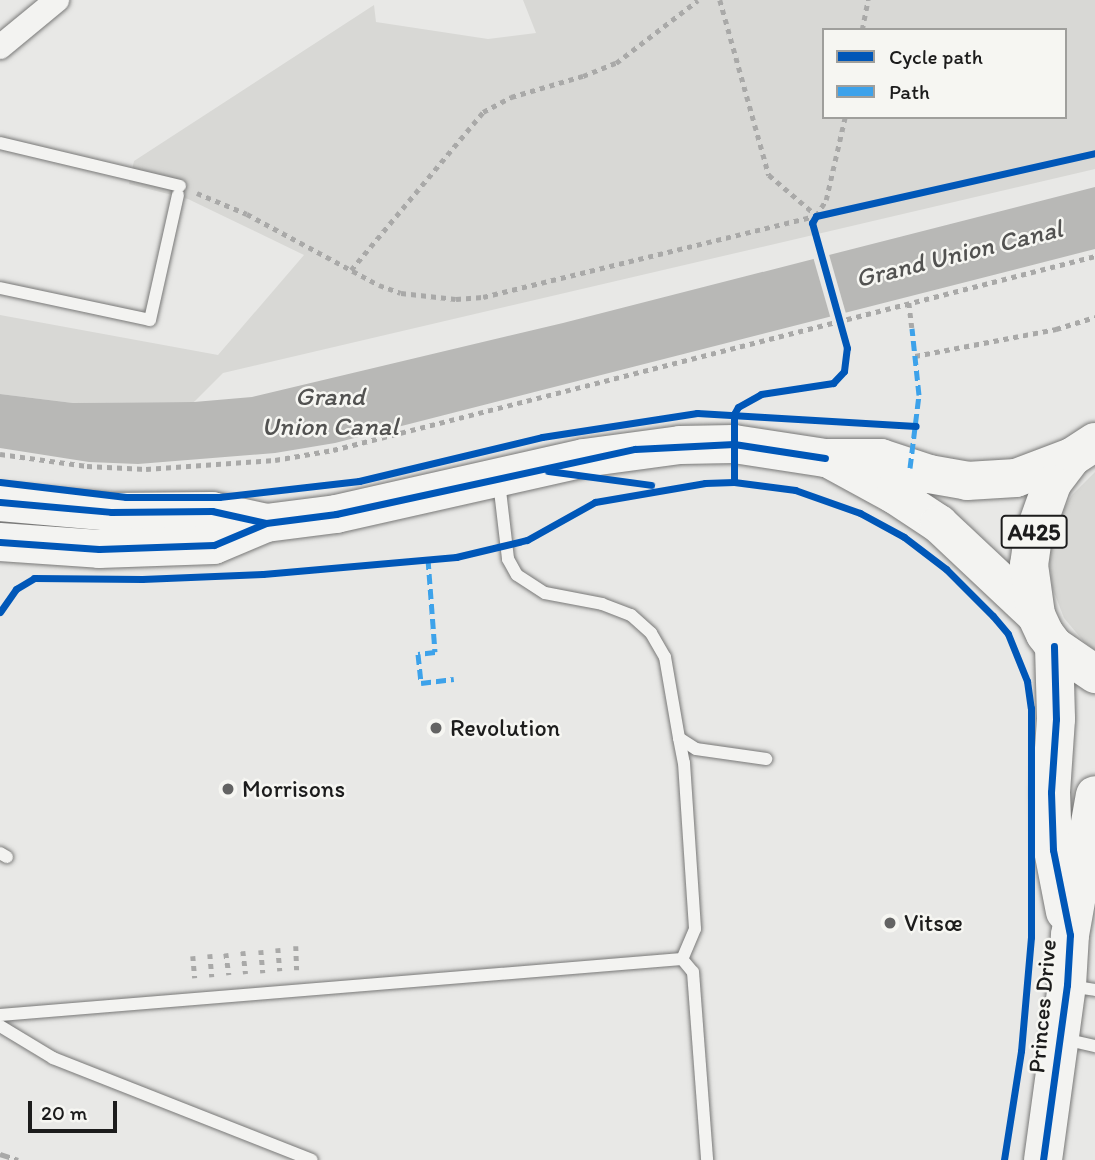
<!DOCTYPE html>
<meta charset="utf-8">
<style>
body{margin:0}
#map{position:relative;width:1095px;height:1160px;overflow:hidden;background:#e8e8e6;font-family:Itim,sans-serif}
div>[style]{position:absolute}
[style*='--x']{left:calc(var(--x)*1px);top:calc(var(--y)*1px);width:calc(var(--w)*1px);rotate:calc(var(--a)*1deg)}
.green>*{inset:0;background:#d8d8d5}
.water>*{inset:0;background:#b8b8b6}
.pier>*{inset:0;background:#e8e8e6;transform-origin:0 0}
.path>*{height:4.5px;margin-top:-2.25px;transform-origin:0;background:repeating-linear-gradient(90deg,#a9a9a8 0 5px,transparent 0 10px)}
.roads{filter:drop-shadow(0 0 2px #787877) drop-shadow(0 0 2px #787877)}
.lane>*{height:12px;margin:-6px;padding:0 6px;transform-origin:6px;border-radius:6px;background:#f3f3f1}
.street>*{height:24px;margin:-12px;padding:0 12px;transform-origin:12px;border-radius:12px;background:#f3f3f1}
.primary>*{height:38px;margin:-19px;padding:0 19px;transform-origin:19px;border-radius:19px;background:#f3f3f1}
.highway>*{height:38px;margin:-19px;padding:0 19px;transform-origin:19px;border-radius:19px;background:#f3f3f1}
.rail>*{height:5px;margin-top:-2.5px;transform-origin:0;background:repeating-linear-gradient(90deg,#a9a9a8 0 10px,transparent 0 15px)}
.quiet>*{height:5px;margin-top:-2.5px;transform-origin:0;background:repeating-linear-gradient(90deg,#3da2ea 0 10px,transparent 0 15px)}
.cycleway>*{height:7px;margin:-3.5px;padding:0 3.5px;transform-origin:3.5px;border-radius:3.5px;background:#0057b8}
.dots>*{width:19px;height:19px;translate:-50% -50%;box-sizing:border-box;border:4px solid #f6f6f2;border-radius:50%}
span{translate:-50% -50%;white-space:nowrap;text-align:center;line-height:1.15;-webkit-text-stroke:5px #f6f6f2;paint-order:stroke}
.shield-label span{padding:2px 5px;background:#f6f6f2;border:2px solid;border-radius:5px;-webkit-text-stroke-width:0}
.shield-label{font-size:23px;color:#1c1c1c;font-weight:700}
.poi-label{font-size:24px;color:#1c1c1c}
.left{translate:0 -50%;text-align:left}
.street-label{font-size:24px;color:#1c1c1c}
.water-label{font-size:26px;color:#525251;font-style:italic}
.legend{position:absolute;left:822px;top:28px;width:245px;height:91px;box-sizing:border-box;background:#f6f6f2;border:2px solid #9f9f9c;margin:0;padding:9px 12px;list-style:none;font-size:21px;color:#1c1c1c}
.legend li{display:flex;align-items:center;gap:14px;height:35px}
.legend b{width:35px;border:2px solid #9f9f9c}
.scale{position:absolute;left:28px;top:1101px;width:89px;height:32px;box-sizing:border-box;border:4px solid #1c1c1c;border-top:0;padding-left:9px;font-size:21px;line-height:24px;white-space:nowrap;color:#1c1c1c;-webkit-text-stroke:5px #f6f6f2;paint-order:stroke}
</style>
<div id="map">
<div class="green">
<i style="clip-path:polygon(evenodd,523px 0,1095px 0,1095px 169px,223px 373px,194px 402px,73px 403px,0 394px,0 315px,218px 355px,304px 255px,188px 199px,129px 184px,134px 161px,374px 5px,376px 22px,488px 39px,536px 33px,523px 0,824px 30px,1065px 30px,1065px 117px,824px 117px,824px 30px)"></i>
<i style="clip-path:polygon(1095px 472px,1095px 650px,1085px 643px,1064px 618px,1052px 587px,1049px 555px,1056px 523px,1072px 495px)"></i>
</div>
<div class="water">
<i style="clip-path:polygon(1095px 187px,1095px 249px,335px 443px,275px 453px,138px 464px,89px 462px,0 448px,0 394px,73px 403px,194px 402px,252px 397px,563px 323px)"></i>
</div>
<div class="pier">
<i style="left:828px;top:251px;width:68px;height:16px;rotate:74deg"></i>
</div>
<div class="path">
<i style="--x:720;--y:0;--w:182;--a:74.4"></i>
<i style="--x:769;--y:175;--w:62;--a:40.4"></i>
<i style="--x:862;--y:30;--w:31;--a:-79"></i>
<i style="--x:197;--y:193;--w:54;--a:22.8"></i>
<i style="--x:247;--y:214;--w:150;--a:28.3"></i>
<i style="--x:379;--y:285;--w:23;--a:20"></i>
<i style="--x:401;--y:293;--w:55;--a:6.2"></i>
<i style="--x:456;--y:299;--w:27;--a:-4"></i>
<i style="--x:483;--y:297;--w:343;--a:-13.7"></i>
<i style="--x:816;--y:216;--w:19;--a:-58"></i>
<i style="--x:826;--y:200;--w:85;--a:-77.1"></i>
<i style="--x:351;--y:270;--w:206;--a:-50.1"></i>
<i style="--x:483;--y:112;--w:32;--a:-28"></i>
<i style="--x:511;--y:97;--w:75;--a:-16.3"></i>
<i style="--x:583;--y:76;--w:35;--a:-22"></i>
<i style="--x:616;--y:63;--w:103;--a:-37.5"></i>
<i style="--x:909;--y:303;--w:25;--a:83"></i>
<i style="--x:915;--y:356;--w:144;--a:-10.8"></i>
<i style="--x:1056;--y:329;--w:41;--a:-17.1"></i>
<i style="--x:0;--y:454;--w:88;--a:7.9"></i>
<i style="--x:87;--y:466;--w:59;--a:2.9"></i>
<i style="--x:146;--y:469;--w:129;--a:-4"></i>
<i style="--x:275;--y:460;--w:59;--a:-9.8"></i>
<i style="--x:333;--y:450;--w:786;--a:-14.28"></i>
<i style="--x:296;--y:946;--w:24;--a:88"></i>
<i style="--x:278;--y:948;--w:23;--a:85"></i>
<i style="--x:261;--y:950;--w:23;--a:85"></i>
<i style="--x:243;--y:951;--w:23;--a:83"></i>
<i style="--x:226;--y:953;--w:22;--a:82"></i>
<i style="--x:210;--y:954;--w:23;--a:85"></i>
<i style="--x:193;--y:956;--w:22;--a:85"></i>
</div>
<div class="roads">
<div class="lane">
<i style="--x:0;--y:143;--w:185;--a:13.4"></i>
<i style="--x:0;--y:288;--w:153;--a:12"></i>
<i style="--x:150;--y:320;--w:128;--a:-77.4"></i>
<i style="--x:499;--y:482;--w:78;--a:83.3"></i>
<i style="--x:508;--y:559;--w:18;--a:61"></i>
<i style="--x:517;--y:575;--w:33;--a:33"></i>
<i style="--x:545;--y:593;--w:58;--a:10.9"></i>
<i style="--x:602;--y:604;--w:31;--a:21"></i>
<i style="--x:631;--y:615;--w:27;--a:42"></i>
<i style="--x:651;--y:633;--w:28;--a:60"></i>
<i style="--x:665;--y:657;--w:82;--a:80.2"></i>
<i style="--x:679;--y:738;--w:20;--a:33"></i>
<i style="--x:696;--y:749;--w:71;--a:8.1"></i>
<i style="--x:679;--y:738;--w:25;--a:79"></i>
<i style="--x:684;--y:763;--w:166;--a:86.2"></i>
<i style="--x:695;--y:929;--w:33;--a:113"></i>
<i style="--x:0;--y:853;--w:8;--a:30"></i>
<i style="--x:1070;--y:986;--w:25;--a:9"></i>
<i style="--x:0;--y:1015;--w:684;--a:-4.69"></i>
<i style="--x:682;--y:959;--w:17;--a:50"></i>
<i style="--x:693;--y:972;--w:189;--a:85.7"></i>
<i style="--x:0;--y:1026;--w:62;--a:31.1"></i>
<i style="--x:53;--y:1058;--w:278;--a:21.5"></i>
<i style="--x:1064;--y:1039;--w:32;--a:13"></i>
</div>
<div class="street">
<i style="--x:0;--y:47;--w:74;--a:-39.5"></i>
</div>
<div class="primary">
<i style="--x:833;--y:461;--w:71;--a:28.7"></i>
<i style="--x:895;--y:495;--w:53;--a:33.4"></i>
<i style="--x:939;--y:524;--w:133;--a:43.2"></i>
<i style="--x:0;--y:502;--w:111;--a:5.1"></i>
<i style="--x:111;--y:512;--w:101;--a:-0.6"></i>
<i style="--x:212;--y:511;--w:55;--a:12.5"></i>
<i style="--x:0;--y:542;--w:99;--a:4"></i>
<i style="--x:99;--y:549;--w:115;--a:-2"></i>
<i style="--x:214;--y:545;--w:56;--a:-22.9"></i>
<i style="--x:266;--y:523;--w:71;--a:-7.3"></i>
<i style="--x:336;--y:514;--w:254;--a:-12.7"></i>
<i style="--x:584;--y:458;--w:97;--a:-7.7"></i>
<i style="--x:680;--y:445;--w:54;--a:-1.1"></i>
<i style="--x:734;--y:444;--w:92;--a:8.7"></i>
<i style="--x:825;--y:458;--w:56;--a:0"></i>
<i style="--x:881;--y:458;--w:51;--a:18.4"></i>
<i style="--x:929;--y:474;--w:39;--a:10"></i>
<i style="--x:967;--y:481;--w:49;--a:-3.5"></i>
<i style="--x:1016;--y:478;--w:60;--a:-20.6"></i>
</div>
<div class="highway">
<i style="--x:1095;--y:442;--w:27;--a:147"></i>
<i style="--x:1072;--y:457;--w:34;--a:127"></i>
<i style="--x:1052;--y:484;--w:56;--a:109.7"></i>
<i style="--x:1033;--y:537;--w:28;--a:98"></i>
<i style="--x:1029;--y:565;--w:50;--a:82"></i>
<i style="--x:1036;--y:615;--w:21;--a:65"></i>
<i style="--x:1045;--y:634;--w:15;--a:53"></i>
<i style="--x:1054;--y:646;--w:50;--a:34.3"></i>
<i style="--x:1054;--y:646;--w:73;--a:88.4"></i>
<i style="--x:1056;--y:719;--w:73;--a:93.9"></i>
<i style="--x:1051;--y:792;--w:58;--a:88"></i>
<i style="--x:1053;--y:850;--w:63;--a:79"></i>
<i style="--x:1043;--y:1160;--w:177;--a:-82.2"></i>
<i style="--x:1067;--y:985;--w:50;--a:-86.6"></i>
<i style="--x:1070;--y:935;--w:142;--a:-79.9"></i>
</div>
</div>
<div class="rail">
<i style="--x:0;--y:1154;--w:19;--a:18"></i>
</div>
<div class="quiet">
<i style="--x:910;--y:468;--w:74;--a:-83"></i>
<i style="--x:919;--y:395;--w:67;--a:-96"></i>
<i style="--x:428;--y:559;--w:93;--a:85.7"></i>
<i style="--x:435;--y:652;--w:17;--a:173"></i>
<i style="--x:418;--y:654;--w:29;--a:84"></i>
<i style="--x:421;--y:683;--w:33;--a:-7"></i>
</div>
<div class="cycleway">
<i style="--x:548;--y:471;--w:104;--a:7.7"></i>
<i style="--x:0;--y:482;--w:127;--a:6.8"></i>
<i style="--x:126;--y:497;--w:93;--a:0"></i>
<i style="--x:219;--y:497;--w:141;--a:-6.5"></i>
<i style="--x:359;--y:481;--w:188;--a:-13.5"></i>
<i style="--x:542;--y:437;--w:157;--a:-8.8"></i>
<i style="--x:697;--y:413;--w:219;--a:3.4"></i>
<i style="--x:734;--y:482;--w:68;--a:-90"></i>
<i style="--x:734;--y:414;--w:8;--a:-60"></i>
<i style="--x:738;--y:407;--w:26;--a:-29"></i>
<i style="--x:761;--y:394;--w:73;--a:-8.7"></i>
<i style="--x:833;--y:383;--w:16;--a:-47"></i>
<i style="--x:844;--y:371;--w:23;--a:-83"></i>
<i style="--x:847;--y:348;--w:130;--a:-105.6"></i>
<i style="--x:812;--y:223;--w:8;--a:-60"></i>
<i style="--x:816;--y:216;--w:286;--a:-12.7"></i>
<i style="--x:0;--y:502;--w:111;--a:5.1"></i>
<i style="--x:111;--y:512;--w:101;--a:-0.6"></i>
<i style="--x:212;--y:511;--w:55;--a:12.5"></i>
<i style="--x:0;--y:542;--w:99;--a:4"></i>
<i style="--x:99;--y:549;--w:115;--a:-2"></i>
<i style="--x:214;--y:545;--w:56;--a:-22.9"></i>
<i style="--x:266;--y:523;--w:71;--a:-7.3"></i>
<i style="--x:336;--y:514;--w:306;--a:-12.3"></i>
<i style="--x:635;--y:449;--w:99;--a:-2.9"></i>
<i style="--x:734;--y:444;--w:92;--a:8.7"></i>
<i style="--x:0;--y:612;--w:28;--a:-55"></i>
<i style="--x:16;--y:589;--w:21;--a:-31"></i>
<i style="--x:34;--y:578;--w:108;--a:0.5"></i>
<i style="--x:142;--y:579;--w:121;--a:-2.4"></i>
<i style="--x:263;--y:574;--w:194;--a:-5"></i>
<i style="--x:456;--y:557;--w:73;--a:-13.5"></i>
<i style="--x:527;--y:540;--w:78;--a:-29.2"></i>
<i style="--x:595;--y:502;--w:112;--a:-9.8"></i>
<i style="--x:705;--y:483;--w:29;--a:-2"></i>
<i style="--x:734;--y:482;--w:62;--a:7.5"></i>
<i style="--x:795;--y:490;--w:69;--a:19.5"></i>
<i style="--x:860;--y:513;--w:50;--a:28.6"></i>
<i style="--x:904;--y:537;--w:53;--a:37.3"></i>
<i style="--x:946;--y:569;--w:66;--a:45"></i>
<i style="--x:993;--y:616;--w:23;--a:50"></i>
<i style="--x:1008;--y:634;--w:51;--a:68"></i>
<i style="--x:1027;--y:681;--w:27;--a:82"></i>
<i style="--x:1031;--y:708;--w:229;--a:90"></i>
<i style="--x:1031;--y:937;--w:114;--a:95"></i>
<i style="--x:1021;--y:1051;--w:110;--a:98.9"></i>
<i style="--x:1043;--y:1160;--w:177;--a:-82.2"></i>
<i style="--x:1067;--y:985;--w:50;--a:-86.6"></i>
<i style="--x:1070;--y:935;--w:87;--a:-101.3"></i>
<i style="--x:1053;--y:850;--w:58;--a:-92"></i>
<i style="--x:1051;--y:792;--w:73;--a:-86.1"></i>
<i style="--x:1056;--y:719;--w:73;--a:-91.6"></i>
</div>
<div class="dots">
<i style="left:436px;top:728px;background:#636363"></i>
<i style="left:228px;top:789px;background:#636363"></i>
<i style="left:890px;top:923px;background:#636363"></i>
</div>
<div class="shield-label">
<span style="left:1034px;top:532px">A425</span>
</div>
<div class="poi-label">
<span class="left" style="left:450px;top:728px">Revolution</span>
<span class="left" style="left:242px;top:789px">Morrisons</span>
<span class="left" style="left:904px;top:923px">Vitsœ</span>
</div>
<div class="street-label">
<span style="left:1042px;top:1006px;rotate:-85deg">Princes Drive</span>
</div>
<div class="water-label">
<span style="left:959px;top:254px;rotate:-14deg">Grand Union Canal</span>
<span style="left:330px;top:412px">Grand<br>Union Canal</span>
</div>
<ul class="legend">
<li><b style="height:9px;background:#0057b8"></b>Cycle path</li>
<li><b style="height:9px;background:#3da2ea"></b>Path</li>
</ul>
<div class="scale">20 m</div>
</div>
